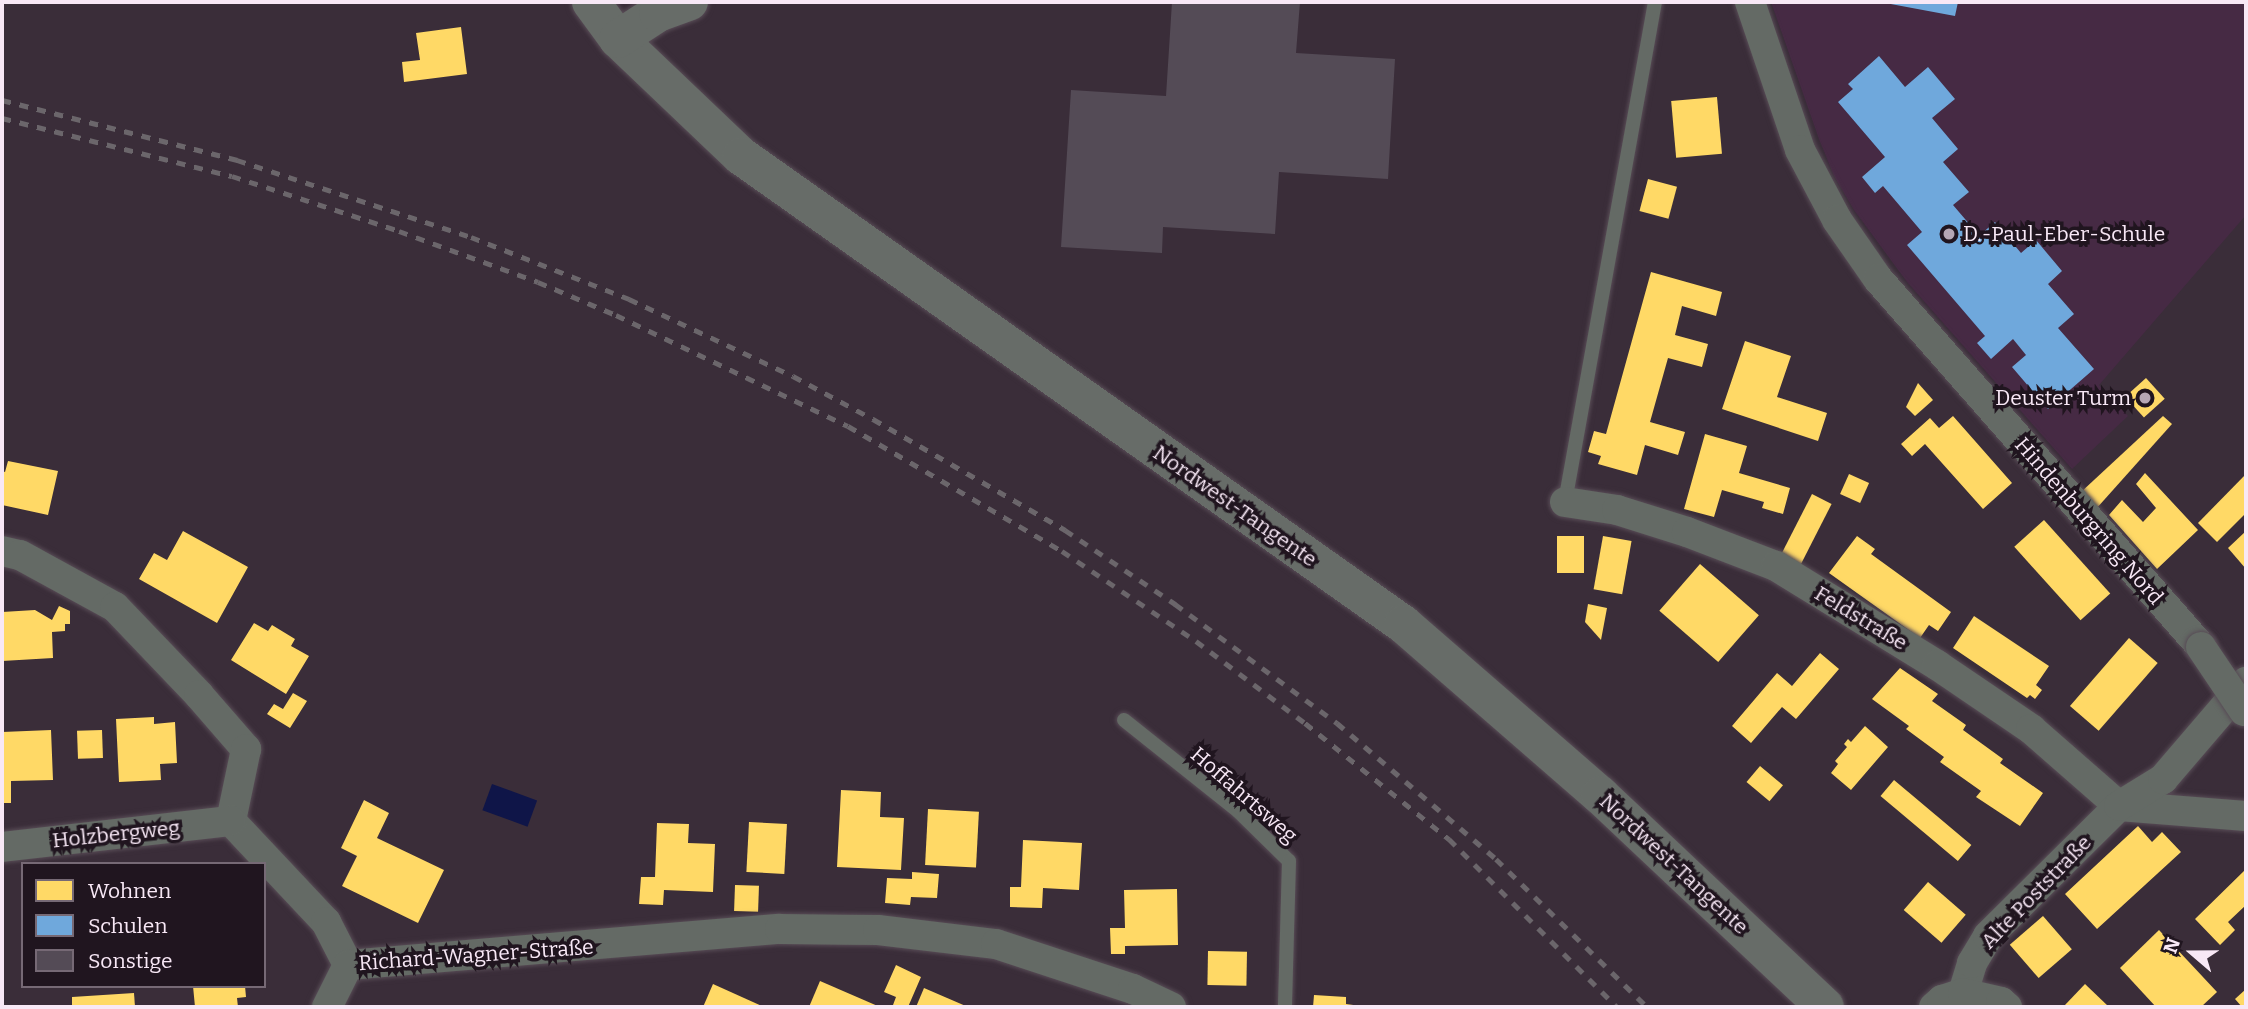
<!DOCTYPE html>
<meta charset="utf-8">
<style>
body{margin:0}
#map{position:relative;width:2248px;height:1009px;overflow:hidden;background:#3a2d39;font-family:Bitter,serif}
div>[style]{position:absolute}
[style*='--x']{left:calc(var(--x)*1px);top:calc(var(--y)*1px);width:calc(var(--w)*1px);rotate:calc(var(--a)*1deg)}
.built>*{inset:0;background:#462a44}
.water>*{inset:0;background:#0f1548;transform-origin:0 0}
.homes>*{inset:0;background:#ffd966;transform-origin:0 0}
.schools>*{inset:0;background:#6fa8dc}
.building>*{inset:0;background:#544b56}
.roads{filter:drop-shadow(0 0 2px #584c56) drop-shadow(0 0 2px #584c56)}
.service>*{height:14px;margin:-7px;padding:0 7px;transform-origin:7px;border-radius:7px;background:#646a65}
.minor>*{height:30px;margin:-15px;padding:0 15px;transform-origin:15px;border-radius:15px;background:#646a65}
.secondary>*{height:38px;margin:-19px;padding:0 19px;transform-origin:19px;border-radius:19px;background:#676c68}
.rail>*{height:5px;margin-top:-2.5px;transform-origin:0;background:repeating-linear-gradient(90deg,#6b666b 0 9px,transparent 0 18px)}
.bridges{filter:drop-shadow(0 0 2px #584c56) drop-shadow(0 0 2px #584c56)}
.minor-bridge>*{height:30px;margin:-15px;padding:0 15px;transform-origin:15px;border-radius:15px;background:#646a65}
.dots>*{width:19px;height:19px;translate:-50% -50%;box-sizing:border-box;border:4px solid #20151f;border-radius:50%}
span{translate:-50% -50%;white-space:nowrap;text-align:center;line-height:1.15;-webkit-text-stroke:7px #20151f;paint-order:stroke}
.poi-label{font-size:21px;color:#f8e8f6}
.left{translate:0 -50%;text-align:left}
.right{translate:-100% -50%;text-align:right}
.street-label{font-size:21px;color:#f8e8f6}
.frame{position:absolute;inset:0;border:4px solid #f8e8f6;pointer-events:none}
.legend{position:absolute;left:21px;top:862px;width:245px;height:126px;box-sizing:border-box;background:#20151f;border:2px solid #766975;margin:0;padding:9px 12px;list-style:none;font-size:21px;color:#f8e8f6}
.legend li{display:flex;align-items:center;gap:14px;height:35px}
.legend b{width:35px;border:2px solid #766975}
.north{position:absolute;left:2157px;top:918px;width:70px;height:70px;-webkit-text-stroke:5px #20151f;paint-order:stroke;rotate:290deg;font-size:19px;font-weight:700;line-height:28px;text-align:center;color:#f8e8f6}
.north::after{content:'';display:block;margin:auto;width:24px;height:32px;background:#f8e8f6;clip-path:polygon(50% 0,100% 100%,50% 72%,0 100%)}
</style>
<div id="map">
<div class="built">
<i style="clip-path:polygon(1771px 2px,2246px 2px,2246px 215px,2099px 385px,2128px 416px,2072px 469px,1907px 282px,1854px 210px,1834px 176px,1819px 139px)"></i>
</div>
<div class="water">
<i style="left:492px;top:784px;width:48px;height:28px;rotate:20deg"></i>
</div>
<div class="homes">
<i style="clip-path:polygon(461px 27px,467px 74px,404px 82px,402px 62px,420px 60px,416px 33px)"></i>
<i style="left:1717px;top:97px;width:57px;height:46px;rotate:85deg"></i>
<i style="left:1648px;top:179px;width:30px;height:33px;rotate:15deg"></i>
<i style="clip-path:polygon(1651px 272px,1722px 292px,1716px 316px,1682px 306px,1675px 335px,1708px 344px,1702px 367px,1668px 358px,1650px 422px,1685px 432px,1678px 455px,1645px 445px,1637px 475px,1598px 464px,1601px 456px,1588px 452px,1594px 431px,1606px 434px)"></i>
<i style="clip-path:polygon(1745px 341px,1791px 356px,1777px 397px,1827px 413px,1818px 441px,1722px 409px)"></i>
<i style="left:2146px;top:378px;width:28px;height:28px;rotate:48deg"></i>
<i style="clip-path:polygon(1918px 383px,1933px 400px,1915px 416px,1906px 407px)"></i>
<i style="clip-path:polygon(1953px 416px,2012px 483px,1983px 509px,1925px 444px,1912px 456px,1901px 444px,1930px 418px,1939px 428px)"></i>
<i style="clip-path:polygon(2163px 416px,2172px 424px,2096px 509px,2080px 493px)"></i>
<i style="clip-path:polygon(1705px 434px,1747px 446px,1739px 473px,1790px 488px,1783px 514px,1762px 508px,1764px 502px,1722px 490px,1714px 517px,1684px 509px)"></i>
<i style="clip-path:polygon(8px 461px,58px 471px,48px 515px,2px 505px,2px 471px,5px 472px)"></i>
<i style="clip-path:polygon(2145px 473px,2198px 530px,2157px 569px,2109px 515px,2122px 500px,2143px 522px,2156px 508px,2136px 484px)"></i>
<i style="left:1849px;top:474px;width:22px;height:22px;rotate:24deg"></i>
<i style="clip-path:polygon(2246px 474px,2246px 513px,2217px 542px,2198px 523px)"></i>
<i style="left:1812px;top:494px;width:22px;height:68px;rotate:27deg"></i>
<i style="left:2044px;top:520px;width:99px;height:40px;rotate:48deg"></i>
<i style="clip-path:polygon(183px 531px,248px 567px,217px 623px,139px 579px,154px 553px,167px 560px)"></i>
<i style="clip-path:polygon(2246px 531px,2246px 569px,2228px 548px)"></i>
<i style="left:1584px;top:536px;width:37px;height:27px;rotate:90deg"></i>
<i style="left:1603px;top:536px;width:29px;height:54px;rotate:10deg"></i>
<i style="clip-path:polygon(1857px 536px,1875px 549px,1871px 554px,1951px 612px,1938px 631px,1929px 625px,1920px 638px,1829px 573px)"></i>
<i style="left:1700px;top:564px;width:78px;height:62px;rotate:41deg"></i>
<i style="clip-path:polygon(1588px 604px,1607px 608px,1601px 640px,1585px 622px)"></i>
<i style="clip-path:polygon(59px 606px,70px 611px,70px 624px,65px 624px,65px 631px,52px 632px,53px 658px,2px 661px,2px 612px,35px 610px,52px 620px)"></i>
<i style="clip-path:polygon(1974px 616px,2049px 666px,2036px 685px,2042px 690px,2035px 699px,2030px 695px,2027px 698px,1953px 648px)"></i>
<i style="clip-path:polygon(254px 623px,268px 631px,272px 625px,295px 639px,291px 646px,309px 656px,286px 694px,231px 660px)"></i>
<i style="left:2129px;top:638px;width:38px;height:90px;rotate:41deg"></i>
<i style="clip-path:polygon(1820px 653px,1839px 669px,1796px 719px,1782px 707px,1751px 743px,1732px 726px,1777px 673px,1792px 686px)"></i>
<i style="clip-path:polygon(1900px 668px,1938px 694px,1932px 701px,1966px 725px,1963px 730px,2003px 759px,2000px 763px,2043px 793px,2020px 826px,1976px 797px,1981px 791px,1940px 762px,1944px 757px,1906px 729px,1909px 726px,1872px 699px)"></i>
<i style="clip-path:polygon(293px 693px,307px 701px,290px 728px,267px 714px,274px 704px,283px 709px)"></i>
<i style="clip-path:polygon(154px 717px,154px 724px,175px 722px,177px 763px,160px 764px,161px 780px,119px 782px,116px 719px)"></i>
<i style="clip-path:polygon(1865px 726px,1888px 747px,1851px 790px,1831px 773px,1838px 764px,1835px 761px,1847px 747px,1844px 744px,1848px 739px,1851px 742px)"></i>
<i style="clip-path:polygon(51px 730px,53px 780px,11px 781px,11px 803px,2px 803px,2px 732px)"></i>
<i style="left:102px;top:730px;width:28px;height:25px;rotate:88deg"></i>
<i style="left:1760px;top:766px;width:30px;height:21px;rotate:40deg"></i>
<i style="left:1894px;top:780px;width:101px;height:21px;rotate:40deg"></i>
<i style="clip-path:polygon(841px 790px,881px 792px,880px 817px,904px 818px,901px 870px,837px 867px)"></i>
<i style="clip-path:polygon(364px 800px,389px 813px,377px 838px,444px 870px,418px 923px,342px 886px,357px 856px,341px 848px)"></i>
<i style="left:928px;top:809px;width:51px;height:56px;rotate:3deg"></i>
<i style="left:749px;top:822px;width:38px;height:50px;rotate:3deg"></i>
<i style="clip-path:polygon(657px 823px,689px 824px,688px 843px,715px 844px,713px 892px,664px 890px,663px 905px,639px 904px,641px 877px,655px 877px)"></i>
<i style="clip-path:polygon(2138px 826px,2152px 842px,2162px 832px,2181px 852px,2097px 929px,2065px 894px)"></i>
<i style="clip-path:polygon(1023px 840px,1082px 843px,1079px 890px,1043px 888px,1042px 908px,1010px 907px,1010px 887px,1021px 887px)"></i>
<i style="clip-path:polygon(2246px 869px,2246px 905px,2228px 922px,2235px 930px,2220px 945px,2195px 919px)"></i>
<i style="clip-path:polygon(912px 872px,939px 874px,937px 898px,911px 897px,910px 905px,885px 903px,887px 878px,912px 879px)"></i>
<i style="left:1928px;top:882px;width:50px;height:37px;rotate:41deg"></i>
<i style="left:735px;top:885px;width:24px;height:26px;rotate:2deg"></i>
<i style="clip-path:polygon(1177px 889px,1178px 945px,1125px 946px,1125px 954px,1111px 954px,1110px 928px,1125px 928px,1124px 890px)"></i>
<i style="left:2043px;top:916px;width:44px;height:44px;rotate:49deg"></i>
<i style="clip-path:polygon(2159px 930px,2217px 992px,2201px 1007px,2156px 1007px,2120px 968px)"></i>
<i style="left:1208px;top:951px;width:39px;height:34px;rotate:1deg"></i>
<i style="clip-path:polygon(896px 965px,921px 977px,908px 1007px,893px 1005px,896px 997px,884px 992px)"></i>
<i style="clip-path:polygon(820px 981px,880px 1007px,809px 1007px)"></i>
<i style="clip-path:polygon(713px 984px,764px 1007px,703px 1007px)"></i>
<i style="clip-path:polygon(2085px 984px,2109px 1007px,2065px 1005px)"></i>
<i style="clip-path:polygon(193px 986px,245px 986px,246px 997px,237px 998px,238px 1007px,195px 1007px)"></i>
<i style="clip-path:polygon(924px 988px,968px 1007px,916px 1007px)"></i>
<i style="clip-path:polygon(2246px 989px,2246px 1007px,2242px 1007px,2235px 999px)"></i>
<i style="clip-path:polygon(134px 993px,135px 1007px,72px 1007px,72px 997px)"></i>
<i style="clip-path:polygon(1314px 995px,1346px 997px,1346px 1004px,1368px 1007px,1313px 1007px)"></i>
</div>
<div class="schools">
<i style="clip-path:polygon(1880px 2px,1958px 2px,1955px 16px)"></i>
<i style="clip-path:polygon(1879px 56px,1905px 87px,1928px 67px,1955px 99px,1932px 118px,1958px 149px,1943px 162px,1969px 192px,1953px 205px,1971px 226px,1980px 235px,1995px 222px,2021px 253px,2036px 240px,2062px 271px,2048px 284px,2074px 314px,2058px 328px,2094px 369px,2048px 409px,2012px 367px,2026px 355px,2013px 339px,1991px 359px,1977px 343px,1985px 336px,1907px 245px,1922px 232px,1883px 186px,1875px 193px,1862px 177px,1885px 157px,1838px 102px,1853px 89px,1848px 84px)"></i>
</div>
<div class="building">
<i style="clip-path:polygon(1172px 2px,1300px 2px,1296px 53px,1395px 59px,1388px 179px,1279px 172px,1275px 234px,1163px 227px,1162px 253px,1061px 247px,1071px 90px,1166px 96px)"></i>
</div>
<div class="roads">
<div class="service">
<i style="--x:1565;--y:502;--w:508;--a:-79.8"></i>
<i style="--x:1124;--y:720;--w:146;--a:38.6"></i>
<i style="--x:1238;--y:811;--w:71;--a:44.4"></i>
<i style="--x:1289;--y:861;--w:146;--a:91.6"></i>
</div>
<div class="minor">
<i style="--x:1750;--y:2;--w:156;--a:71.3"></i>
<i style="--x:1800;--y:150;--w:79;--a:62.1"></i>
<i style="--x:1837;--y:220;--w:72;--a:55.2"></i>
<i style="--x:1878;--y:279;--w:490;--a:48.7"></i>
<i style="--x:1565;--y:502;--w:53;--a:8.7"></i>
<i style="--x:1617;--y:510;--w:73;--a:17.4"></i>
<i style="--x:1687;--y:532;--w:95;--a:20.9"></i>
<i style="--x:1776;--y:566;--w:189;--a:31.6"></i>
<i style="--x:1937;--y:665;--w:114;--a:34.2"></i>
<i style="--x:2031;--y:729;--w:117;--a:41.2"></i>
<i style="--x:2119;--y:806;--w:127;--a:4.5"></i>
<i style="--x:2;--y:551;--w:18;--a:13"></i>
<i style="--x:20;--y:555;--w:108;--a:28.7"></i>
<i style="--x:115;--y:607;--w:122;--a:46.3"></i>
<i style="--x:199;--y:695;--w:72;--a:49"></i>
<i style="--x:246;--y:749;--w:74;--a:101.8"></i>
<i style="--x:231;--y:821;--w:139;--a:46.8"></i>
<i style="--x:326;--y:922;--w:48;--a:62.9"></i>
<i style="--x:348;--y:965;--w:433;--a:-4.8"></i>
<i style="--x:780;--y:929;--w:98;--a:0.6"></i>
<i style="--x:878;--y:930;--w:119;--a:6.8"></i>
<i style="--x:996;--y:944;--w:144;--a:18.2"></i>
<i style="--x:1133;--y:989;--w:42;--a:25.3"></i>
<i style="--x:2;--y:847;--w:230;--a:-6.5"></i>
<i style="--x:1963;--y:993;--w:31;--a:-73"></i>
<i style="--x:1972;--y:963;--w:31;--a:-59"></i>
<i style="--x:1988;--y:936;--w:185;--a:-44.8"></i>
<i style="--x:2119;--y:806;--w:52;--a:-31.5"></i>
<i style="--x:2163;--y:779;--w:128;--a:-49.4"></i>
<i style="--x:327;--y:1007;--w:47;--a:-63.4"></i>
<i style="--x:1934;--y:1007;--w:11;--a:-41"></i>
<i style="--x:1942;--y:1000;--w:22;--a:-18"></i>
<i style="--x:1963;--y:993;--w:39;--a:13"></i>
<i style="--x:2001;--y:1002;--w:8;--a:40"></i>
</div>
<div class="secondary">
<i style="--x:591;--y:2;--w:46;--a:53.9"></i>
<i style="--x:618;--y:39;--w:170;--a:43.6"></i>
<i style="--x:741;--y:156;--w:811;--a:35.26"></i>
<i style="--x:1403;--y:624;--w:261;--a:41"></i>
<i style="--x:1600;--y:795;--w:309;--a:43.3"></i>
<i style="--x:618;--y:39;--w:48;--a:-33"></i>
<i style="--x:658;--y:13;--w:33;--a:-20"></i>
</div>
</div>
<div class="rail">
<i style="--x:2;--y:100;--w:243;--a:14.3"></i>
<i style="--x:237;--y:160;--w:246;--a:18.2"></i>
<i style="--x:471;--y:237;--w:170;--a:21.4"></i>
<i style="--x:629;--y:299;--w:181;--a:25.2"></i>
<i style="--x:793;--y:376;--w:91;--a:28.3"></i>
<i style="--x:873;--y:419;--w:222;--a:30"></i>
<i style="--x:1065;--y:530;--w:133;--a:33.9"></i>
<i style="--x:1175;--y:604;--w:201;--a:36.3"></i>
<i style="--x:1337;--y:723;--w:209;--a:40.5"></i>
<i style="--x:1496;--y:859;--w:211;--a:44.4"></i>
<i style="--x:2;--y:118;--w:237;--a:14.2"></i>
<i style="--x:232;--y:176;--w:176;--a:18.2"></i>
<i style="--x:399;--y:231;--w:148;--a:20.1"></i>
<i style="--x:538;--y:282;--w:85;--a:22.9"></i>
<i style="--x:616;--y:315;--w:257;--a:25.6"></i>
<i style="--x:848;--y:426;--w:248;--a:30.3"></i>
<i style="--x:1062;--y:551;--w:161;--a:33.9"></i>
<i style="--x:1196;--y:641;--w:136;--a:37"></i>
<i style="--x:1305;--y:723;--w:185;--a:38.9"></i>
<i style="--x:1449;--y:839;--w:238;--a:45"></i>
</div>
<div class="bridges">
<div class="minor-bridge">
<i style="--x:2201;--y:647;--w:77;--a:56.1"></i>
</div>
</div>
<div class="dots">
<i style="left:1949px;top:234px;background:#b6a7b4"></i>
<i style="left:2145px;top:398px;background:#b6a7b4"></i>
</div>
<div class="poi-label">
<span class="left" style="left:1963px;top:234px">D.-Paul-Eber-Schule</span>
<span class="right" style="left:2131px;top:398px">Deuster Turm</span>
</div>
<div class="street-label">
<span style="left:1235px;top:506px;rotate:35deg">Nordwest-Tangente</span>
<span style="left:2089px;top:521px;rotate:49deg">Hindenburgring Nord</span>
<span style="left:1861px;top:618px;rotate:31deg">Feldstraße</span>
<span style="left:1244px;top:795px;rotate:41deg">Hoffahrtsweg</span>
<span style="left:116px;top:834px;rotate:-6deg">Holzbergweg</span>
<span style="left:1674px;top:864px;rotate:43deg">Nordwest-Tangente</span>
<span style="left:2036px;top:892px;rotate:-46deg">Alte Poststraße</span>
<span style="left:476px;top:955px;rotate:-4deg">Richard-Wagner-Straße</span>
</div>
<div class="frame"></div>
<ul class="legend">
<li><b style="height:19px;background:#ffd966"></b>Wohnen</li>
<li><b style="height:19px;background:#6fa8dc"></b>Schulen</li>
<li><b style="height:19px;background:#544b56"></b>Sonstige</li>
</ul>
<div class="north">N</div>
</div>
